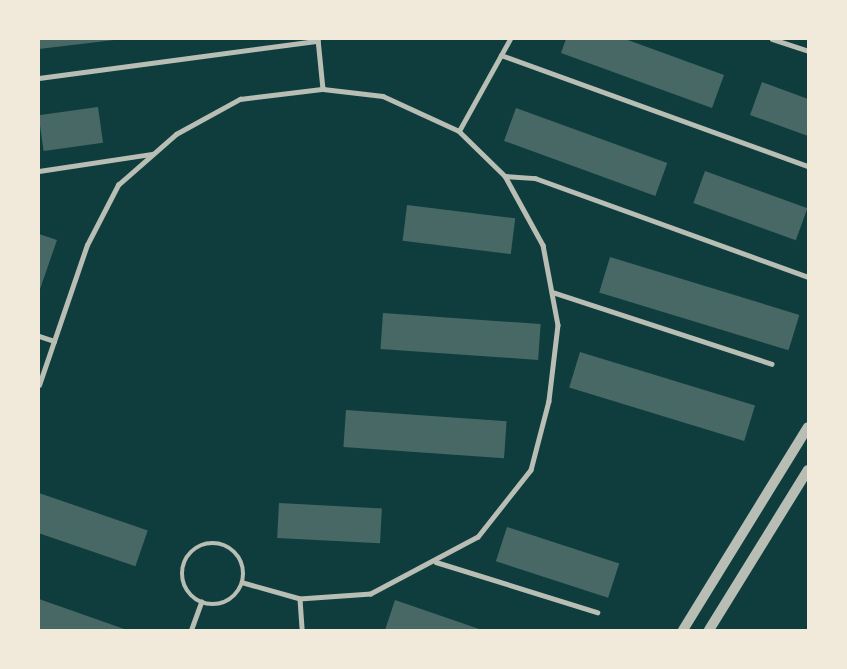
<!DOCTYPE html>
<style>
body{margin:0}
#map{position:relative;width:847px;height:669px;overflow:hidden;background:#0f3d3e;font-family:"Source Serif 4",serif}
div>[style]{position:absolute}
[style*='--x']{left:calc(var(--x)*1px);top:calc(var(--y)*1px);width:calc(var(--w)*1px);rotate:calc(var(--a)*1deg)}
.building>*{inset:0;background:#486865;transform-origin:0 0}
.service>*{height:4.5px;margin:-2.25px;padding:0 2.25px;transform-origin:2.25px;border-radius:2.25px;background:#b8beb3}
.service>.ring{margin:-2.25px;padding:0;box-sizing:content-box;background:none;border:4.5px solid #b8beb3;border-radius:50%}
.tertiary>*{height:10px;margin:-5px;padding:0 5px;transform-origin:5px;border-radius:5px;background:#b8beb3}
span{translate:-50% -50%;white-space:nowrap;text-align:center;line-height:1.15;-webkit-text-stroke:6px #f1e9da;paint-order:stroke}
.frame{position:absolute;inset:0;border:40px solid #f1e9da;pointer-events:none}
</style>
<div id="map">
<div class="building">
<i style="clip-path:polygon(39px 39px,114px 39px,114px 40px,39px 49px)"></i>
<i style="clip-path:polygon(566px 39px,625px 39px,724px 75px,712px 108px,561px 53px)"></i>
<i style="clip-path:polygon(762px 82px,808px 99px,808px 136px,750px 115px)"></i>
<i style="left:98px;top:107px;width:36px;height:60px;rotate:82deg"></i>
<i style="left:516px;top:108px;width:161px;height:35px;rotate:20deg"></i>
<i style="left:705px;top:171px;width:109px;height:34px;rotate:20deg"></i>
<i style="left:407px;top:205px;width:109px;height:36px;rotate:7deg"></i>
<i style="clip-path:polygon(39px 234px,57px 240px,39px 292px)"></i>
<i style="left:610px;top:257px;width:198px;height:37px;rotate:17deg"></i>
<i style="left:383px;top:313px;width:158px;height:36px;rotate:4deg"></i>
<i style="left:580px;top:352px;width:183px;height:37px;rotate:17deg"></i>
<i style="left:346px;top:410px;width:161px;height:37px;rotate:4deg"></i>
<i style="left:39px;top:493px;width:115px;height:38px;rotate:19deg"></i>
<i style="left:279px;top:503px;width:103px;height:35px;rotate:3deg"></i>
<i style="left:507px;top:527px;width:118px;height:36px;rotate:18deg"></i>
<i style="clip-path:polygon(39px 599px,127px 630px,39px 630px)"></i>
<i style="clip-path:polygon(395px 600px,482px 630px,385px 630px)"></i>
</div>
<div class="service">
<i style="--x:318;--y:39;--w:50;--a:84.3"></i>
<i style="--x:772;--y:39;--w:38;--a:18"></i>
<i style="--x:501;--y:55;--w:326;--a:19.9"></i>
<i style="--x:39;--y:78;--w:281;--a:-7.6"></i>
<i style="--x:459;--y:131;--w:105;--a:-61"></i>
<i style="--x:39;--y:171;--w:114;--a:-8.6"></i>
<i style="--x:505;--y:176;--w:30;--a:4"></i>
<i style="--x:535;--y:178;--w:290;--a:19.9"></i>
<i style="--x:552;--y:292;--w:231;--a:18.1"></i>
<i style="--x:39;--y:336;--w:16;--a:18"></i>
<i style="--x:39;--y:385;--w:148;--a:-71.1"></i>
<i style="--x:87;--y:245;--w:68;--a:-62.7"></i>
<i style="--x:118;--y:185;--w:77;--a:-41.3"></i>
<i style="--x:176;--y:134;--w:73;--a:-28.7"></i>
<i style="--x:240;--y:99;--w:84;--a:-6.9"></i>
<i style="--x:323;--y:89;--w:60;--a:6.7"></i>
<i style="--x:383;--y:96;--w:84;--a:24.7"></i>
<i style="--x:459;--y:131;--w:64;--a:44.4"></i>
<i style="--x:505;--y:176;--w:79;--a:61.2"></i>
<i style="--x:543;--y:245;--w:81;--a:79.4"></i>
<i style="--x:558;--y:325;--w:77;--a:96.8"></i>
<i style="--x:549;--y:401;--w:71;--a:104.6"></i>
<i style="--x:531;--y:470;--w:85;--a:128.3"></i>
<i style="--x:478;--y:537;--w:121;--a:152"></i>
<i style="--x:371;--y:594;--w:71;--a:176"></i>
<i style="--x:300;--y:599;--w:59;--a:-164.3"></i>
<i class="ring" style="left:182px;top:543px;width:57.5px;height:57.5px"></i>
<i style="--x:436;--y:562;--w:169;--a:17.3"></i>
<i style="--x:300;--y:599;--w:31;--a:86"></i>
<i style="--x:191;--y:630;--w:30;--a:-70"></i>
</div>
<div class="tertiary">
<i style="--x:683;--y:630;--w:238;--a:-58.4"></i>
<i style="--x:709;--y:630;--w:188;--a:-58.3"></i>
</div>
<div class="frame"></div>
</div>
